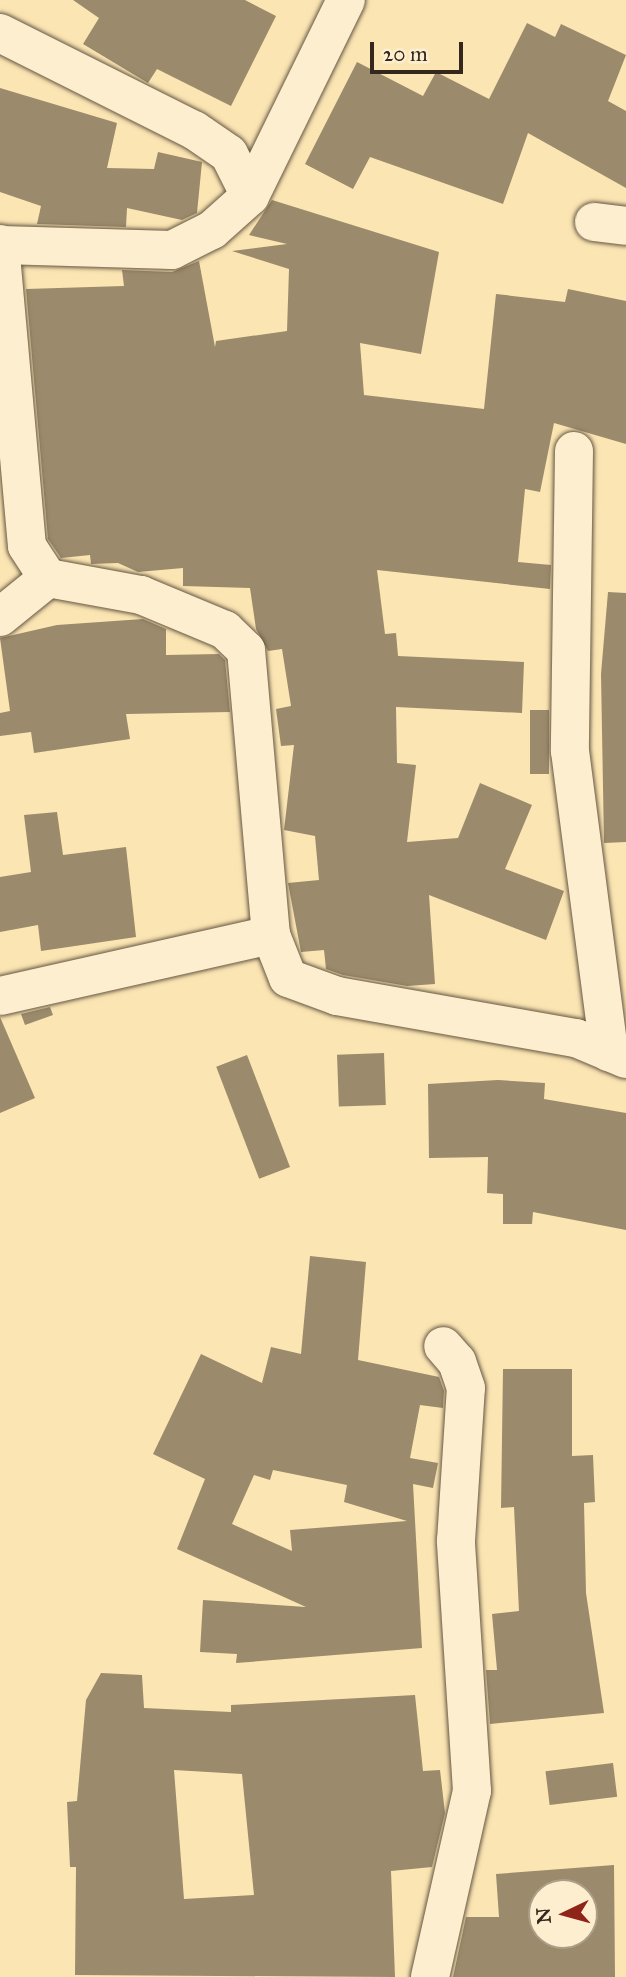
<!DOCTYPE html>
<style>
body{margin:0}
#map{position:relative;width:626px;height:1977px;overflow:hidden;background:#fbe5b3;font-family:"IM FELL Great Primer",serif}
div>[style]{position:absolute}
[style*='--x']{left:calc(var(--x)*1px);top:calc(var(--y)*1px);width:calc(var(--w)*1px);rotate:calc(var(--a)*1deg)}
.building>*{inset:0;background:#9b8a6b;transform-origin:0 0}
.roads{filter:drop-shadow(0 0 2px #655643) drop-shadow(0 0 2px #655643)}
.minor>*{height:38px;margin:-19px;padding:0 19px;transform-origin:19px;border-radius:19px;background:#fceece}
span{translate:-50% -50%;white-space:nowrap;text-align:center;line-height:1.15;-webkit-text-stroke:6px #fceece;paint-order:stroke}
.north{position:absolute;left:528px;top:1879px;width:70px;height:70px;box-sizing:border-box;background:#fceece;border:2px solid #ac9e88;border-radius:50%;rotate:265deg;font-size:19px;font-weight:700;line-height:28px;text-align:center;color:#33271e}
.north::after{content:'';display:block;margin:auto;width:24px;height:32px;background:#8f2418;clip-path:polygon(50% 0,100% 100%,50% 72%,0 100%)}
.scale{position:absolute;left:370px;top:42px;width:93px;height:32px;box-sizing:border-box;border:4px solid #33271e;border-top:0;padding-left:9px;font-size:21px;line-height:24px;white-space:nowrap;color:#33271e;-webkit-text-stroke:5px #fceece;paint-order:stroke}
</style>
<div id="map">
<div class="building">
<i style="clip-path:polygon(73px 0,245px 0,276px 16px,231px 106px,157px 69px,148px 83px,83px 44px,99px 18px)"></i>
<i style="clip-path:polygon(527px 23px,555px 37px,561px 24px,626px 55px,608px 101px,626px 111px,626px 188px,528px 133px,503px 204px,370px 157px,353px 189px,305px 164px,357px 62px,423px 96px,436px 72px,489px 99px)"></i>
<i style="clip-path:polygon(0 88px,117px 123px,107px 168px,154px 169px,158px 152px,202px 162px,197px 213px,182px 220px,127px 208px,126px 227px,37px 224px,41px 206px,0 192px)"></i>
<i style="clip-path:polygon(272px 200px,439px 252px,421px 354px,360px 343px,364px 395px,484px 409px,496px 294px,565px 302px,568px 289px,626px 301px,626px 444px,554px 423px,540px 492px,525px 489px,518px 562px,551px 565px,550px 589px,377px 570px,385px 634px,396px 633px,398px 656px,524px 662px,522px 713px,396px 707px,397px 763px,416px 765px,407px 842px,458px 838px,480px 783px,532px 805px,505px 869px,564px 891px,546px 940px,429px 895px,435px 984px,407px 986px,343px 975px,326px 969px,324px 950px,301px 952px,288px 883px,319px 880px,315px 836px,284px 830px,294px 745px,281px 746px,276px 709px,291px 706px,282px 649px,268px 651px,256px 629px,250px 588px,183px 586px,183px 568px,138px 572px,118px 563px,91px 564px,90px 555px,61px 558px,48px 539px,26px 289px,124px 286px,122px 270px,172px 272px,199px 261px,215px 347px,216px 341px,287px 331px,289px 269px,232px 251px,287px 244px,249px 235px)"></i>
<i style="clip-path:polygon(608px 592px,626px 593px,626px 842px,604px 843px,601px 674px)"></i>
<i style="clip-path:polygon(143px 619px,166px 629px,166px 655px,219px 654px,225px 660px,230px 712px,126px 714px,130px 739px,34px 753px,31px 732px,0 736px,0 713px,10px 711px,0 638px,57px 625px)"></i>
<i style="left:530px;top:710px;width:19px;height:64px"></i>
<i style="clip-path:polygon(57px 812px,63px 855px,126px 847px,136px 937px,41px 951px,38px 925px,0 932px,0 877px,31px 872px,24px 815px)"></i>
<i style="clip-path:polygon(50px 1007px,53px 1015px,25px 1025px,21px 1014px)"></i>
<i style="clip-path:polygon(0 1017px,35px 1098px,0 1113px)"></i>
<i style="left:384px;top:1053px;width:52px;height:47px;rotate:88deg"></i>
<i style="left:247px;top:1055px;width:120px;height:33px;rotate:69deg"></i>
<i style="clip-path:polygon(498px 1080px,545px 1083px,544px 1099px,626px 1113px,626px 1230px,533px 1212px,532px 1224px,503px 1224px,503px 1194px,487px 1193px,488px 1157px,429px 1158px,428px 1084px)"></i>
<i style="clip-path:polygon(evenodd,310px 1256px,366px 1262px,358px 1360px,439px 1377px,444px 1391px,443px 1408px,420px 1405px,410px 1458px,438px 1463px,433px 1488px,413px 1484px,422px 1648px,236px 1663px,237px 1654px,200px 1652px,203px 1600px,306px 1607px,177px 1549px,205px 1479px,153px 1454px,201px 1354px,262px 1383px,271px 1347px,301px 1354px,310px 1256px,273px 1470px,347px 1485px,344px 1502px,407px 1521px,290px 1530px,292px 1551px,232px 1524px,254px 1475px,270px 1480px,273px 1470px)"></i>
<i style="clip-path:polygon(503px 1369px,572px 1369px,572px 1456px,593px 1455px,595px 1502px,584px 1503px,586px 1593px,604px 1713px,490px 1724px,486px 1670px,497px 1670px,492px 1614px,519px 1611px,514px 1507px,501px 1508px)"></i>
<i style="clip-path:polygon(evenodd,101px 1673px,142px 1675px,144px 1708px,231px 1712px,231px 1705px,415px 1695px,423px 1771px,440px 1770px,445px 1813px,432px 1867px,391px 1871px,395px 1977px,75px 1975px,76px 1867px,70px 1867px,67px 1802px,77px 1801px,86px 1700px,101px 1673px,174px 1770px,242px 1774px,254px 1895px,184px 1899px,174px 1770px)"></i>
<i style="left:613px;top:1763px;width:34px;height:68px;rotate:83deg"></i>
<i style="clip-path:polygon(evenodd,614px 1865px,615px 1977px,453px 1977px,466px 1917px,499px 1917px,496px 1874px,614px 1865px,542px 1893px,584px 1893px,584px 1935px,542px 1935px,542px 1893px)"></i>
</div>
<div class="roads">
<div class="minor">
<i style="--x:0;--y:33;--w:217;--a:26.6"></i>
<i style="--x:194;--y:130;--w:42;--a:34.4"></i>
<i style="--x:229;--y:154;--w:47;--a:63.4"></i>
<i style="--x:594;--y:222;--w:32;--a:7"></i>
<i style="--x:0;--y:244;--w:303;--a:84.9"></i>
<i style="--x:27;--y:546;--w:38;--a:57"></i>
<i style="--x:48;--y:578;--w:95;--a:10.4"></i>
<i style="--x:141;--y:595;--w:91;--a:22.6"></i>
<i style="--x:225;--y:630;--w:29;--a:44"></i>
<i style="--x:246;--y:650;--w:286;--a:85"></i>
<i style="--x:271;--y:935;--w:46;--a:68.4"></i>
<i style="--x:288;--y:978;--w:52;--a:20.2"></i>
<i style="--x:337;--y:996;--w:243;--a:10"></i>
<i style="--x:576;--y:1038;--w:54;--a:22.8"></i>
<i style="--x:1;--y:245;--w:171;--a:1.7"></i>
<i style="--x:172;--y:250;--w:45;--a:-26.6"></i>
<i style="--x:212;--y:230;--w:51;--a:-41.8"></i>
<i style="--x:250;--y:196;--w:218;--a:-63.9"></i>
<i style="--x:574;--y:451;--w:300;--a:90.8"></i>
<i style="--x:570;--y:751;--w:304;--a:82.6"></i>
<i style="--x:0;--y:617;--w:62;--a:-39.1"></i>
<i style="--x:0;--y:996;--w:278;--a:-12.7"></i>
<i style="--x:430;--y:1977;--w:191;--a:-77.3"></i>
<i style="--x:472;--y:1791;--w:251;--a:-93.7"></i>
<i style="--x:456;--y:1541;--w:153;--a:-86.3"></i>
<i style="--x:466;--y:1388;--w:28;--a:-109"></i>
<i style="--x:457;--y:1362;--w:21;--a:-131"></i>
</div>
</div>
<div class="north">N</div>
<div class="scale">20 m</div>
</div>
